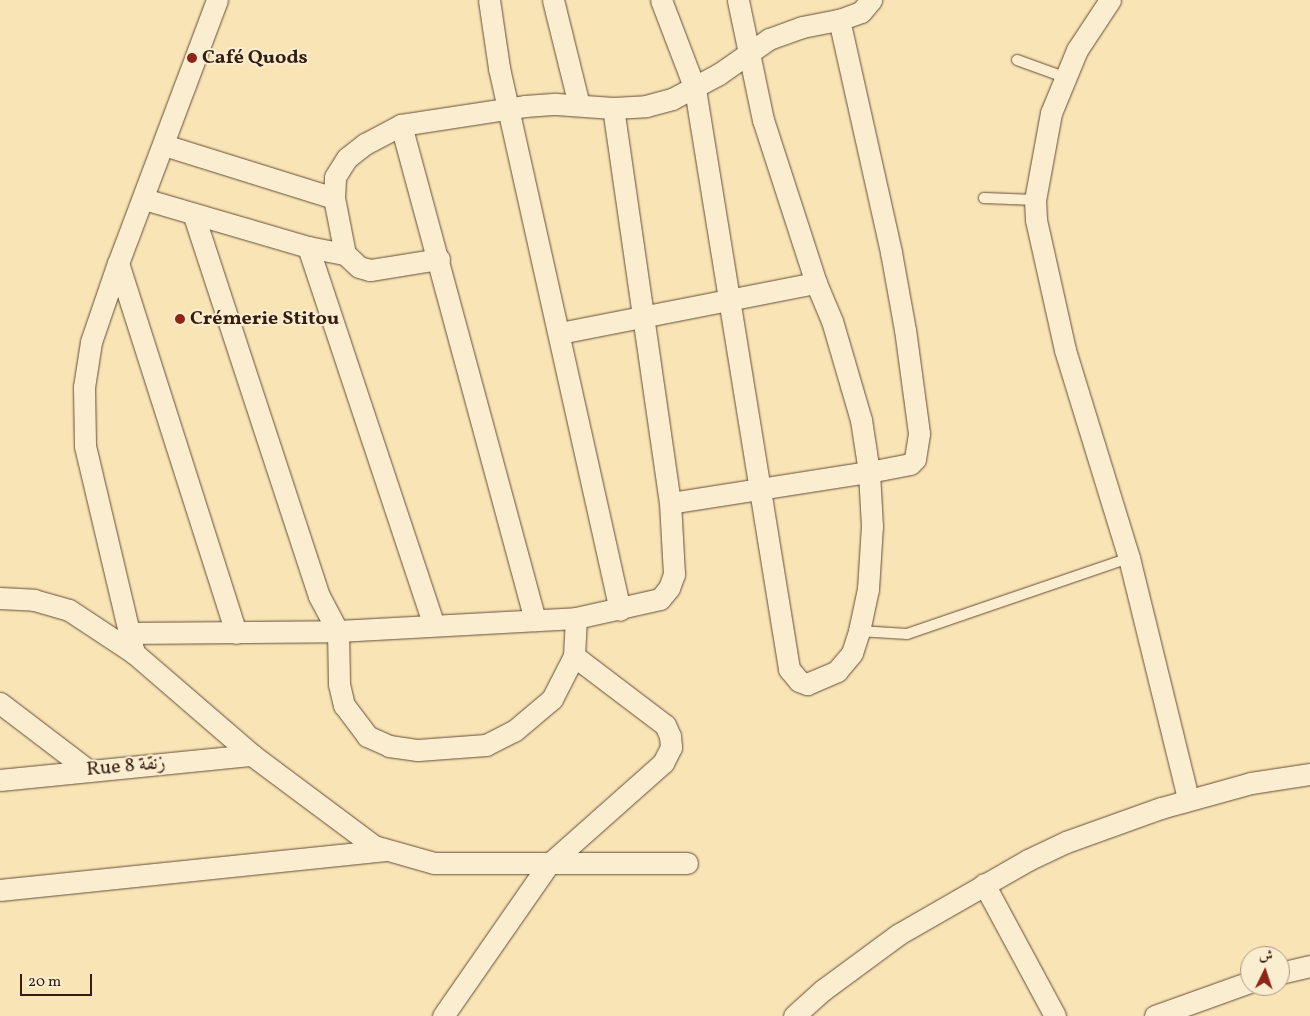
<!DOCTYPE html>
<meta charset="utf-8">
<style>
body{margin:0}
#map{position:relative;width:1310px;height:1016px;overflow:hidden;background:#f9e4b5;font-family:Vollkorn,Amiri,serif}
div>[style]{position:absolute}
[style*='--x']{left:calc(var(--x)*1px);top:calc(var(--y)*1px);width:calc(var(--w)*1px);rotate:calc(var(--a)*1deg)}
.roads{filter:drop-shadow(0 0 1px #654e3a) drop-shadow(0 0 1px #654e3a)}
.lane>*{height:10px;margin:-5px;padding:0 5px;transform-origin:5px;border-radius:5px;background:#fbedcf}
.street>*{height:21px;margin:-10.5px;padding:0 10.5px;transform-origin:10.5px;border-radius:10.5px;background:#fbedcf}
.dots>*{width:14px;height:14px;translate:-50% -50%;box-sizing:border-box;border:2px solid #fbedcf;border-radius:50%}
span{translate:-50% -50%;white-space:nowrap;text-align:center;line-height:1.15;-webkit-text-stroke:4px #fbedcf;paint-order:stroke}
.poi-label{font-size:20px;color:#341c11;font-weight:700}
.left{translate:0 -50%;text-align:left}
.street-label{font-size:20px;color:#341c11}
.north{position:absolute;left:1240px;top:946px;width:50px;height:50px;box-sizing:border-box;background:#fbedcf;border:1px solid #ab9983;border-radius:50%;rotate:4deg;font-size:14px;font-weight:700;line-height:20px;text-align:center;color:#341c11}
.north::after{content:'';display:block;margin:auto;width:18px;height:22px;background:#8f2418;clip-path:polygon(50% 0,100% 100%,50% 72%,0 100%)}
.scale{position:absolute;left:20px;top:974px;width:72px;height:22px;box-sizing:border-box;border:2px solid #341c11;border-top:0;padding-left:6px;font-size:15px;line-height:18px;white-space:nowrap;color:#341c11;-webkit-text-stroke:4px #fbedcf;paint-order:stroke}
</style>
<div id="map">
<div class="roads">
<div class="lane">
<i style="--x:1017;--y:60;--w:50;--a:19.9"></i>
<i style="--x:984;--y:198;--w:51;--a:2.2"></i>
<i style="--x:859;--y:631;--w:48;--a:3.6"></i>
<i style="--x:907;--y:634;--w:235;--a:-18.9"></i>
</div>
<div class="street">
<i style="--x:217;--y:0;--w:281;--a:110.6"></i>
<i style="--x:118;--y:263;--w:83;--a:108.9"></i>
<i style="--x:91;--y:342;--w:46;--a:98.8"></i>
<i style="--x:84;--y:387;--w:59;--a:89"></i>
<i style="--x:85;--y:446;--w:213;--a:76.7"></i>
<i style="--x:134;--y:653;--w:156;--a:40.8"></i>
<i style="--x:252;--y:755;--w:152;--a:36.7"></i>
<i style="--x:374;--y:846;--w:62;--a:15.8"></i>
<i style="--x:434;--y:863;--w:253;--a:0"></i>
<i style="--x:489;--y:0;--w:69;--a:81.6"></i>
<i style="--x:499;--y:68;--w:555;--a:77.42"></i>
<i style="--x:553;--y:0;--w:108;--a:76.1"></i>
<i style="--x:661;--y:0;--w:95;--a:69.1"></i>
<i style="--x:695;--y:89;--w:588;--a:80.79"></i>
<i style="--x:789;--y:669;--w:16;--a:50"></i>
<i style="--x:799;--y:681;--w:9;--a:21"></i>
<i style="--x:807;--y:684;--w:33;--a:-23"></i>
<i style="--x:837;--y:671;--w:23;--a:-50"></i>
<i style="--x:852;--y:653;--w:23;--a:-72"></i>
<i style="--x:859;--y:631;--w:43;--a:-77.9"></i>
<i style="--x:868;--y:589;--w:63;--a:-86.4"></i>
<i style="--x:872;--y:526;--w:54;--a:-93.2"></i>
<i style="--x:869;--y:472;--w:53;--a:-98.7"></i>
<i style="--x:861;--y:420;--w:103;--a:-106.3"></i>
<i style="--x:832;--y:321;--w:41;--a:-112.8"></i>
<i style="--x:816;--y:283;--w:171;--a:-108"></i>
<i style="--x:763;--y:120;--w:123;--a:-101.8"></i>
<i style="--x:1110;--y:0;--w:60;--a:123.4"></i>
<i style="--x:1077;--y:50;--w:68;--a:112.4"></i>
<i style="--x:1051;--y:113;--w:88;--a:100.4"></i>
<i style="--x:1035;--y:200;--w:20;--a:87"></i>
<i style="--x:1036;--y:220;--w:133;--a:77.4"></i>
<i style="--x:1065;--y:350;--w:218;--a:72.9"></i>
<i style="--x:1129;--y:558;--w:248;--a:76.2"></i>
<i style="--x:401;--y:125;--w:513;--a:74.85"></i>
<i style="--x:164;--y:145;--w:178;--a:17.3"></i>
<i style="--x:144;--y:199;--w:171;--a:16.3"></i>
<i style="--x:308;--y:247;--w:38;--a:11"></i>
<i style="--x:194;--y:216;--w:400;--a:71.8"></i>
<i style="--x:319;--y:596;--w:40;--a:62"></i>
<i style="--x:338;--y:631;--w:53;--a:88.9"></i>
<i style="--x:339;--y:684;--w:22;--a:77"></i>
<i style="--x:344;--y:705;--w:39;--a:53"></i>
<i style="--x:367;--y:736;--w:24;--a:24"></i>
<i style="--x:389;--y:746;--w:29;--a:8"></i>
<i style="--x:418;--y:750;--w:68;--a:-4.2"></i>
<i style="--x:486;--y:745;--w:31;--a:-27"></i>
<i style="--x:514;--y:731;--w:50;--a:-40.1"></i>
<i style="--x:552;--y:699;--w:48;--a:-62.9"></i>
<i style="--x:574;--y:656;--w:38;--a:-87"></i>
<i style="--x:308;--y:247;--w:398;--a:71.6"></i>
<i style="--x:439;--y:259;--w:70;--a:170.9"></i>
<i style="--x:370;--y:270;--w:11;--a:-165"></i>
<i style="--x:359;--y:267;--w:19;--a:-137"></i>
<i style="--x:345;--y:254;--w:57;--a:-101.1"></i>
<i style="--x:334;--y:198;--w:21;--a:-87"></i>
<i style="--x:335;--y:177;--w:22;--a:-58"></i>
<i style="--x:347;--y:158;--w:23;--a:-38"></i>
<i style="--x:365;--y:144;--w:41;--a:-27.8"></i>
<i style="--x:401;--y:125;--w:125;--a:-8.7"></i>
<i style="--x:525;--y:106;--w:31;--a:-4"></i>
<i style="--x:556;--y:104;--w:57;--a:4"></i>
<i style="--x:613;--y:108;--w:33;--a:-3"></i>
<i style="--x:646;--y:106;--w:27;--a:-15"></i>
<i style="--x:672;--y:99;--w:53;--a:-28"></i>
<i style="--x:719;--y:74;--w:61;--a:-35"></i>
<i style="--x:769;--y:39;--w:35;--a:-20"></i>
<i style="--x:802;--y:27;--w:38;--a:-11"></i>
<i style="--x:839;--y:20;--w:23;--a:-20"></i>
<i style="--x:861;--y:12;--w:16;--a:-50"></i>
<i style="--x:118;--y:263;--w:388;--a:72.3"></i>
<i style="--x:560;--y:333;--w:261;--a:-11.1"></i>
<i style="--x:670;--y:503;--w:201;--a:-8.9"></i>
<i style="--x:869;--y:472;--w:42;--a:-11"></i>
<i style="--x:910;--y:464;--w:7;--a:-45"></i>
<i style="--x:915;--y:459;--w:26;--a:-81"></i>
<i style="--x:919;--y:433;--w:104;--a:-97.7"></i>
<i style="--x:905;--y:330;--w:79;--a:-100.2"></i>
<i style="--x:891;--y:252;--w:238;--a:-102.6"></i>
<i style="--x:0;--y:598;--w:34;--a:3"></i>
<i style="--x:34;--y:600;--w:36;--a:16"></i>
<i style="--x:69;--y:610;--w:78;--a:33.5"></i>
<i style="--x:127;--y:633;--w:211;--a:-0.5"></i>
<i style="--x:338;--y:631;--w:238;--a:-3.1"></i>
<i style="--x:576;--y:618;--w:86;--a:-12.7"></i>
<i style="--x:660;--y:599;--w:14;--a:-51"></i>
<i style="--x:669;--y:588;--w:15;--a:-70"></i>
<i style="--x:674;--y:574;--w:71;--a:-93.2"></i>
<i style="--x:670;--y:503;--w:399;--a:-98.2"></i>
<i style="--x:0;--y:703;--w:111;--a:37.3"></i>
<i style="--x:0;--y:780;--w:253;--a:-5.7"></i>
<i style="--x:984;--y:884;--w:150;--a:61.7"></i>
<i style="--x:0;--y:890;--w:387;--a:-5.9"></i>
<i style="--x:1280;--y:973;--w:31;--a:-13"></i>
<i style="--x:443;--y:1016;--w:184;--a:-55.2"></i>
<i style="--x:548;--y:865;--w:154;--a:-41.6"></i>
<i style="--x:663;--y:763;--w:18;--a:-63"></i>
<i style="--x:671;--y:747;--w:11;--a:-95"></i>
<i style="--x:670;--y:736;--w:12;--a:-114"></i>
<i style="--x:665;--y:725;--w:114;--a:-142.8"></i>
<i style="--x:794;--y:1016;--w:39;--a:-42"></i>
<i style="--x:823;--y:990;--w:94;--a:-36.4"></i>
<i style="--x:899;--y:934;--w:149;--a:-29.8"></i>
<i style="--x:1028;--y:860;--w:42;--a:-25.3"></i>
<i style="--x:1066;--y:842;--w:101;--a:-19.7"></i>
<i style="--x:1161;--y:808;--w:93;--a:-15.5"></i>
<i style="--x:1251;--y:783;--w:60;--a:-8.7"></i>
<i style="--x:1155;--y:1016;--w:101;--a:-19.7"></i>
</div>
</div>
<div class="dots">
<i style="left:192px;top:58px;background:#8f2418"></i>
<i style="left:180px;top:319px;background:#8f2418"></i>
</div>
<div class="poi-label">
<span class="left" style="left:202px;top:58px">Café Quods</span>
<span class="left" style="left:190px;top:319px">Crémerie Stitou</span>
</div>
<div class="street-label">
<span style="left:126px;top:767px;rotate:-5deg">Rue 8 زنقة</span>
</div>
<div class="north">ش</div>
<div class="scale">20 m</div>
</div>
